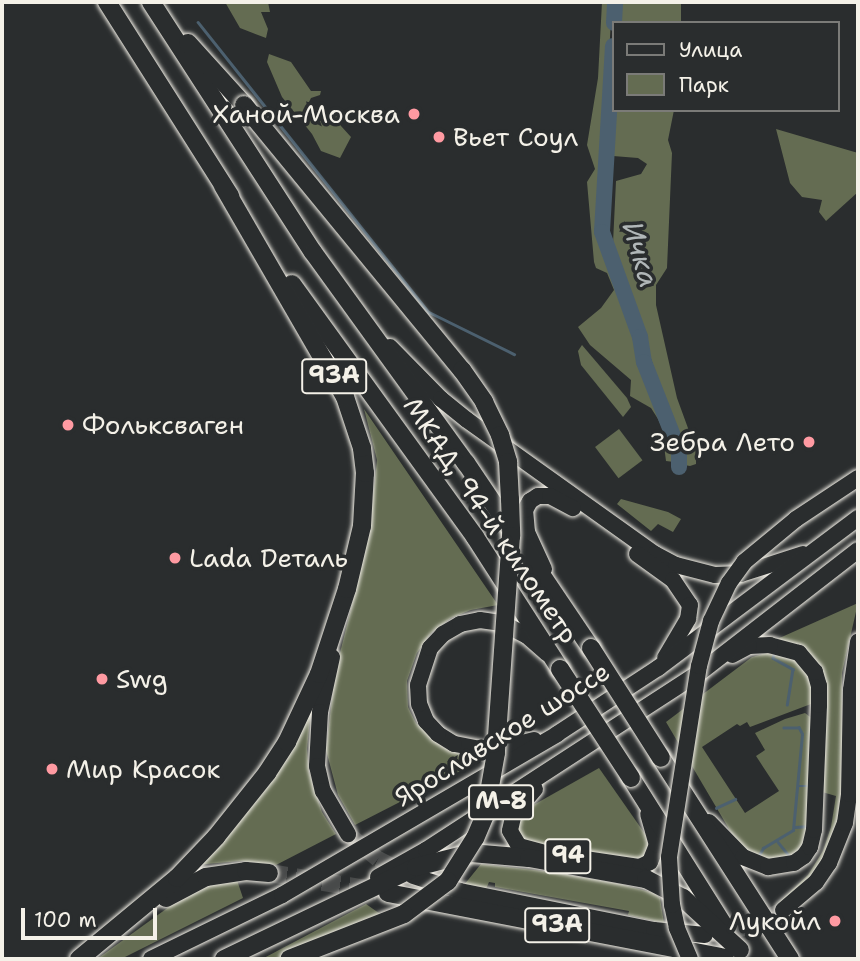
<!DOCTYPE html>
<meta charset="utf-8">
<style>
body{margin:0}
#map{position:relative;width:860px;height:961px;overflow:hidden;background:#2a2d2e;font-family:"Shantell Sans",sans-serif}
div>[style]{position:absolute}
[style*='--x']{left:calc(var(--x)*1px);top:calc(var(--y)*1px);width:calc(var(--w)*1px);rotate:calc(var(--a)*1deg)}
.green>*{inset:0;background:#646c52;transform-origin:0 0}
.stream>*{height:2.5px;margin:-1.25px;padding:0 1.25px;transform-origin:1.25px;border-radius:1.25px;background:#4c606f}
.river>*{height:16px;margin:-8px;padding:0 8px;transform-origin:8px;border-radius:8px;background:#4c606f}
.major-tunnel>*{height:16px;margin-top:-8px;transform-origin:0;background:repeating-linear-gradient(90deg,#484a4a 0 16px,transparent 0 24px)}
.highway-tunnel>*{height:18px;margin-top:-9px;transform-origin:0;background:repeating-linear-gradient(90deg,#484a4a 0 18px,transparent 0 27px)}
.roads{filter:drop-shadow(0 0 2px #f4f1e8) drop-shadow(0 0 2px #f4f1e8)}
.major>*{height:16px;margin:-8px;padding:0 8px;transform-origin:8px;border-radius:8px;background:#2a2d2e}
.highway>*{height:18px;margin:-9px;padding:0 9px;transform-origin:9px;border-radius:9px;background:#2a2d2e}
.bridges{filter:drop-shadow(0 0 2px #f4f1e8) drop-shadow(0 0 2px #f4f1e8)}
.major-bridge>*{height:16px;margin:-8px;padding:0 8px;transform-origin:8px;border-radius:8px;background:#2a2d2e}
.highway-bridge>*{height:18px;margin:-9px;padding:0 9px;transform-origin:9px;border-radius:9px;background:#2a2d2e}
.dots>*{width:19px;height:19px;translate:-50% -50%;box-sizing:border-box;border:4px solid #2a2d2e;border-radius:50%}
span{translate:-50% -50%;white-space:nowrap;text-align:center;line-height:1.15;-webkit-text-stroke:7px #2a2d2e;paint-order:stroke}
.shield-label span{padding:2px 5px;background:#2a2d2e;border:2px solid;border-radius:5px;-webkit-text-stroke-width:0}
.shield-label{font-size:24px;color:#f4f1e8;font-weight:700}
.poi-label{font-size:26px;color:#f4f1e8}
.right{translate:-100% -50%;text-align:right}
.left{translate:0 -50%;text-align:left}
.street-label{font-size:26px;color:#f4f1e8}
.water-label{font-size:28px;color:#b1b7b8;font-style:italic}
.frame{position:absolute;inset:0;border:4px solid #f4f1e8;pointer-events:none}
.legend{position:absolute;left:612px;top:21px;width:228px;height:91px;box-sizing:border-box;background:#2a2d2e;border:2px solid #7b7b78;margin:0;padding:9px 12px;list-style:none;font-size:21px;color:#f4f1e8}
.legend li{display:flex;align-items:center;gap:14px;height:35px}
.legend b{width:35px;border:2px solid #7b7b78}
.scale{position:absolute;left:21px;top:908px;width:136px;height:32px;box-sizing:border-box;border:4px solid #f4f1e8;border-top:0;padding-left:9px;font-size:21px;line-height:24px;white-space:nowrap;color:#f4f1e8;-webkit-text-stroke:5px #2a2d2e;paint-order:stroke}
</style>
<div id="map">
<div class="green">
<i style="clip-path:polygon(225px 2px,268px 2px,270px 12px,261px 12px,268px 29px,266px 38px,240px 28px)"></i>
<i style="clip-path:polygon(602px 2px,612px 2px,599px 231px,601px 245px,675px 450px,674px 462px,666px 461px,664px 446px,667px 439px,658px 419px,651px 408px,630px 396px,631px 380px,590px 345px,578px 327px,601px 308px,614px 290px,607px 273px,596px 268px,594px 262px,587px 182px,595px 169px,587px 145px,598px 78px)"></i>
<i style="left:619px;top:2px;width:62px;height:21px"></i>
<i style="clip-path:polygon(269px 54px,291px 62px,311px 91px,321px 91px,320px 95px,311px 98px,309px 102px,322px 117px,336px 112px,341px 126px,351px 137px,340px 158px,321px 151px,312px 134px,282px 97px,267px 62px)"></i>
<i style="clip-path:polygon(615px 110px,674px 110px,668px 140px,672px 153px,667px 268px,656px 285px,656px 305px,677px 398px,696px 450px,696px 464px,690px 466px,684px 465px,682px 453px,613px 243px,616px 181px,641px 174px,647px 164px,638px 158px,613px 156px)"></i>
<i style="clip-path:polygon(776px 129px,858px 153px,858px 192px,826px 221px,819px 212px,822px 200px,802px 197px,790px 183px)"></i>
<i style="clip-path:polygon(582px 345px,627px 398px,631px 407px,623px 417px,581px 365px,578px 351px)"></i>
<i style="clip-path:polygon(364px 409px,498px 605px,471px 610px,451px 618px,431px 633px,417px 653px,407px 681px,408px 707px,416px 723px,443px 747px,478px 762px,355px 825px,338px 795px,326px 750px,335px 673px,363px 560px,372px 508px,377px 460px)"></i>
<i style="left:619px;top:429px;width:39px;height:30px;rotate:53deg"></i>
<i style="clip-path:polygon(621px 499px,668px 512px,681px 519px,673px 532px,658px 524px,651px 531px,617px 504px)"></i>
<i style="clip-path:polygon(858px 603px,842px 673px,842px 793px,838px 822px,826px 858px,801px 890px,777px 904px,808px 875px,823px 851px,831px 827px,836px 796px,822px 792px,823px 685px,775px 640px)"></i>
<i style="clip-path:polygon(775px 651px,795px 656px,806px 665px,815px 698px,811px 704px,750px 727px,747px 722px,740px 726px,737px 724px,702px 747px,745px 813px,779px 791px,756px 756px,765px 750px,755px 733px,785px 719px,805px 713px,814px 720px,806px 844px,793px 858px,767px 862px,739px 846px,666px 722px,752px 657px)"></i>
<i style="clip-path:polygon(311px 708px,307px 749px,309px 772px,322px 812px,336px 834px,276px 865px,241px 861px,195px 865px)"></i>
<i style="clip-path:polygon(599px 768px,650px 841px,647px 853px,641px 859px,634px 862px,533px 846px,521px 839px,517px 831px,521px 812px)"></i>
<i style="clip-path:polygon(481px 864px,551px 872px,620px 884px,654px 893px,660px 898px,664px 923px,628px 915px,629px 911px,495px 887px,495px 883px,489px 882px,486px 889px,464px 885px)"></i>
<i style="clip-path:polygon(237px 880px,243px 898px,121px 959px,97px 959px,184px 896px,209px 885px)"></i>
<i style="clip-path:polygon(366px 904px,386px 918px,280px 959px,262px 959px)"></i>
</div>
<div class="stream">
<i style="--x:198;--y:22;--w:371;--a:51.5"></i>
<i style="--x:429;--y:312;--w:95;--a:26.3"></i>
<i style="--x:774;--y:655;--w:3;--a:108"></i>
<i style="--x:773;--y:658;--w:23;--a:29"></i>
<i style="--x:793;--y:669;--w:36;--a:99"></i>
<i style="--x:798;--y:786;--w:13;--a:0"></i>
<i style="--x:716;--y:808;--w:21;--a:-25"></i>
<i style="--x:795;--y:827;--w:14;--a:-4"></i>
<i style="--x:778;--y:842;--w:21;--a:51"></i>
<i style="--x:758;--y:857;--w:10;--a:-61"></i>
<i style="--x:763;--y:848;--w:35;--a:-31"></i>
<i style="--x:793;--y:830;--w:96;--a:-84.6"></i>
<i style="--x:802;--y:734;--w:7;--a:-117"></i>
<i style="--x:799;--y:728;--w:15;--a:180"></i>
</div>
<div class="river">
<i style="--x:614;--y:23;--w:21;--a:-87"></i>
<i style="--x:613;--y:46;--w:186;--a:93.4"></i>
<i style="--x:602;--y:232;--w:112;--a:70.1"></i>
<i style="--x:640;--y:337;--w:25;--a:81"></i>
<i style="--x:644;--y:362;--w:96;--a:68.5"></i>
<i style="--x:679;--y:451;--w:16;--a:90"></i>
</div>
<div class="major-tunnel">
<i style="--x:348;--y:834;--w:39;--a:40"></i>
<i style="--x:378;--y:859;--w:28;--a:27"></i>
<i style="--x:711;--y:934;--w:35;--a:-10"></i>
<i style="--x:745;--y:928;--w:42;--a:-25.3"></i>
</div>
<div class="highway-tunnel">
<i style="--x:269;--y:873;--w:110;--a:9.4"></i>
</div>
<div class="roads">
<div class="major">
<i style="--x:390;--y:347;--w:73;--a:45.6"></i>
<i style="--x:441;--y:399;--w:33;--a:39"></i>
<i style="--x:467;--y:420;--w:231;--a:35.5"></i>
<i style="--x:655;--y:554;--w:24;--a:28"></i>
<i style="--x:676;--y:565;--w:40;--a:14.4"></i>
<i style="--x:715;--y:575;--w:26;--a:-2"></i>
<i style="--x:741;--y:574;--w:65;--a:-17.9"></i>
<i style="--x:637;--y:554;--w:44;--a:35.8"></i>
<i style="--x:673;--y:580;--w:30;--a:56"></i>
<i style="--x:690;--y:605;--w:14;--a:98"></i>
<i style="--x:688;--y:619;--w:45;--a:120.5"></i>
<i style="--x:544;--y:569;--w:41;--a:-114.7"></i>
<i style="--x:527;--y:532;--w:22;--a:-95"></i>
<i style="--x:525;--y:510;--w:10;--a:-61"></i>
<i style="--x:530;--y:501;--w:9;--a:-32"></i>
<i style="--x:538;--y:496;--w:12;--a:0"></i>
<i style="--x:550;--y:496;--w:26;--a:28"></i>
<i style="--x:332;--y:657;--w:56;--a:102.3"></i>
<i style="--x:320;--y:712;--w:54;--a:93.2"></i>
<i style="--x:317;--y:766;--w:26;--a:77"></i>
<i style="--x:323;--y:791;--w:50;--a:59.8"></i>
<i style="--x:534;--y:740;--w:44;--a:165.7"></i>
<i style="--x:491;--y:751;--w:38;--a:-169"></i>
<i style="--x:454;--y:744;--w:19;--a:-148"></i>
<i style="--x:438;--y:734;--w:18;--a:-133"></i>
<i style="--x:426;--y:721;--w:18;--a:-112"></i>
<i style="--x:419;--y:704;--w:19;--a:-93"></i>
<i style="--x:418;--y:685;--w:39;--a:-72"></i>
<i style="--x:430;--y:648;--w:19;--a:-47"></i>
<i style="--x:443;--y:634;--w:20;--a:-30"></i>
<i style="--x:460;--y:624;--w:20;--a:-11"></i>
<i style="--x:480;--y:620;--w:22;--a:8"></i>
<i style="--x:502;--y:623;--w:27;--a:27"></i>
<i style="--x:526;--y:635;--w:28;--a:41"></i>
<i style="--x:535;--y:789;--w:32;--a:131"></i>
<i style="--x:514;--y:813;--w:18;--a:103"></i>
<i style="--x:510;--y:831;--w:17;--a:59"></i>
<i style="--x:519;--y:846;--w:28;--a:15"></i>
<i style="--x:709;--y:822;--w:49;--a:45.8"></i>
<i style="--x:743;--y:857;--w:27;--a:22"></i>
<i style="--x:768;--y:867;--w:26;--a:-9"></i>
<i style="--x:794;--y:863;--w:12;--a:-35"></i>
<i style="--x:804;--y:856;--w:11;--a:-56"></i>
<i style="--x:810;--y:847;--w:17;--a:-77"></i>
<i style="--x:814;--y:830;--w:125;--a:-87.7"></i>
<i style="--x:819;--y:705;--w:19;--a:-90"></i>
<i style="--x:819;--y:686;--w:15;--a:-106"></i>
<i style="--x:815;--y:672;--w:25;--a:-130"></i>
<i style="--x:799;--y:653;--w:30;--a:-165"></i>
<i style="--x:770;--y:645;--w:21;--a:177"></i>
<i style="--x:749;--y:646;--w:19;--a:152"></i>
<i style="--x:585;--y:859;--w:56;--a:8.3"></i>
<i style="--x:640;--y:867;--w:11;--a:-27"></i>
<i style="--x:650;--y:862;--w:18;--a:-68"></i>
<i style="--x:657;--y:845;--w:32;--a:-106"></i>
<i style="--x:413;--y:876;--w:49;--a:17.7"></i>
<i style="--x:460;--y:891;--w:198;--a:11.4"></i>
<i style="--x:654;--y:930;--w:51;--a:5.6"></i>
<i style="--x:378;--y:877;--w:55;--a:-29.4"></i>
<i style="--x:426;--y:850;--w:329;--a:-33"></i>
<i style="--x:702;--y:671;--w:197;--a:-37.8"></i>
<i style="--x:783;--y:910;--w:43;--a:-40.3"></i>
<i style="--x:816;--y:882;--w:23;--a:-56"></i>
<i style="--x:829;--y:863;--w:43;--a:-68.2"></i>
<i style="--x:845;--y:823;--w:29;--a:-82"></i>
<i style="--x:849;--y:794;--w:104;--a:-88.9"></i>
<i style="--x:851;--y:690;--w:49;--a:-81.7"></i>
<i style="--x:151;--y:959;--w:146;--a:-26"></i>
<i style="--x:282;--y:895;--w:319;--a:-30.3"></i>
<i style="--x:557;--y:734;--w:121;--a:-33.2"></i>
<i style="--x:658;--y:668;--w:250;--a:-36.9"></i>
</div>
<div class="highway">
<i style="--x:107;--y:2;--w:230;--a:57.6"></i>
<i style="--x:151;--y:2;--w:298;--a:57.1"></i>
<i style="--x:313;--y:252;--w:261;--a:54.1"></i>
<i style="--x:466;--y:463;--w:223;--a:56"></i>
<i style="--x:188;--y:43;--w:84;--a:47.9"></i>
<i style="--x:292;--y:284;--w:312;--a:54.1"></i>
<i style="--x:475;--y:537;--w:157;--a:57.2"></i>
<i style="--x:661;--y:758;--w:239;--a:57.3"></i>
<i style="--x:631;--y:778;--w:176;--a:57.8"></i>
<i style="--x:388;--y:893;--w:343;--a:10.9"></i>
<i style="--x:166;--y:898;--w:45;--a:-27.7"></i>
<i style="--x:206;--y:877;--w:40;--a:-8.5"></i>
<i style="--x:246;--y:871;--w:23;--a:5"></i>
<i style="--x:79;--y:959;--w:127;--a:-39.6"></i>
<i style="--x:177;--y:878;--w:57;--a:-46.4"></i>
<i style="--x:216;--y:837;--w:82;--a:-51.4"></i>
<i style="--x:267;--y:773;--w:37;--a:-57"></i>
<i style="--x:287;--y:742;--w:75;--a:-64.8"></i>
<i style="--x:319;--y:674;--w:89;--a:-71.8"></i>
<i style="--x:347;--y:589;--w:65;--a:-76.6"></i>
<i style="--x:362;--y:526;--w:53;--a:-86.8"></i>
<i style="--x:365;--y:473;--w:25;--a:-97"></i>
<i style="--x:362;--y:448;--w:54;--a:-108.4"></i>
<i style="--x:345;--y:397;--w:244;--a:-120"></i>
<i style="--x:224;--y:959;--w:213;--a:-25.6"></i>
<i style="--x:416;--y:867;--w:57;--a:-14.3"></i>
<i style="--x:471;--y:853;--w:58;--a:4.9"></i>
<i style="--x:529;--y:858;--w:119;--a:10.2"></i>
<i style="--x:646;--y:879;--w:42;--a:27.2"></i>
<i style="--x:683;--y:898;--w:77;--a:42.4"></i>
</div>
</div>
<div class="bridges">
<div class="major-bridge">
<i style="--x:690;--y:959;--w:34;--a:-113"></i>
<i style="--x:677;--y:928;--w:24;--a:-102"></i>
<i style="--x:672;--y:905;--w:48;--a:-93.6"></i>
<i style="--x:669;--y:857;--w:193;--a:-81.1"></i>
<i style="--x:699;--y:666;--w:47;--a:-75.1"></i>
<i style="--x:711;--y:621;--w:42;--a:-64.7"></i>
<i style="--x:729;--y:583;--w:26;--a:-54"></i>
<i style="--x:744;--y:562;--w:67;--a:-39.6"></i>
<i style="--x:796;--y:519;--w:74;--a:-33.5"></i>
</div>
<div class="highway-bridge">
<i style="--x:244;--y:105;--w:343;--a:50.6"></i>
<i style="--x:462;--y:370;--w:39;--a:55"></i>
<i style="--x:484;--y:402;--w:37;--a:64"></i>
<i style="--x:500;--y:435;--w:28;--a:73"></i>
<i style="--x:508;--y:462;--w:37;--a:87"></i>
<i style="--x:510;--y:499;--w:37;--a:88"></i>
<i style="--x:511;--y:536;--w:218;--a:94"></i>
<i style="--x:496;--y:753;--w:63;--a:100.1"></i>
<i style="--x:485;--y:815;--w:25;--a:113"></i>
<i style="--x:475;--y:838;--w:51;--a:122.1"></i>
<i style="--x:448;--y:881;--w:55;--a:143.1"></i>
<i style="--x:404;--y:914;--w:123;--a:158.6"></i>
<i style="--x:591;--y:648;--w:130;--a:57.5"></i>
<i style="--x:560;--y:669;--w:130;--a:56.9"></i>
</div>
</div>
<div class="dots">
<i style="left:414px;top:114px;background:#ff9aa2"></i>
<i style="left:439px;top:137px;background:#ff9aa2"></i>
<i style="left:68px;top:425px;background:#ff9aa2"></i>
<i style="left:809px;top:442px;background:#ff9aa2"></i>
<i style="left:175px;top:558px;background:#ff9aa2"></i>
<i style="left:102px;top:679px;background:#ff9aa2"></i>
<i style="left:52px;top:769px;background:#ff9aa2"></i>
<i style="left:835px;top:921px;background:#ff9aa2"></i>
</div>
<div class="shield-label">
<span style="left:334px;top:376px">93A</span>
<span style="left:501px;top:802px">М-8</span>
<span style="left:568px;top:856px">94</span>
<span style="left:557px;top:925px">93A</span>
</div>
<div class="poi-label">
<span class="right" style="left:400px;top:114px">Ханой-Москва</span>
<span class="left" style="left:453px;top:137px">Вьет Соул</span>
<span class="left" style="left:82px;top:425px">Фольксваген</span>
<span class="right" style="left:795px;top:442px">Зебра Лето</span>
<span class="left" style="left:189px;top:558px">Lada Dеталь</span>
<span class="left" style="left:116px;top:679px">Swg</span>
<span class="left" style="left:66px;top:769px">Мир Красок</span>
<span class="right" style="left:821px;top:921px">Лукойл</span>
</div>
<div class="street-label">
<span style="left:491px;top:520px;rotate:56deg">МКАД, 94-й километр</span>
<span style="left:502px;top:734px;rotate:-32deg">Ярославское шоссе</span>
</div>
<div class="water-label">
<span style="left:641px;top:254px;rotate:74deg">Ичка</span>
</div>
<div class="frame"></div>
<ul class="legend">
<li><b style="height:9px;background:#2a2d2e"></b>Улица</li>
<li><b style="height:19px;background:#646c52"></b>Парк</li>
</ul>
<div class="scale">100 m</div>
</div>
